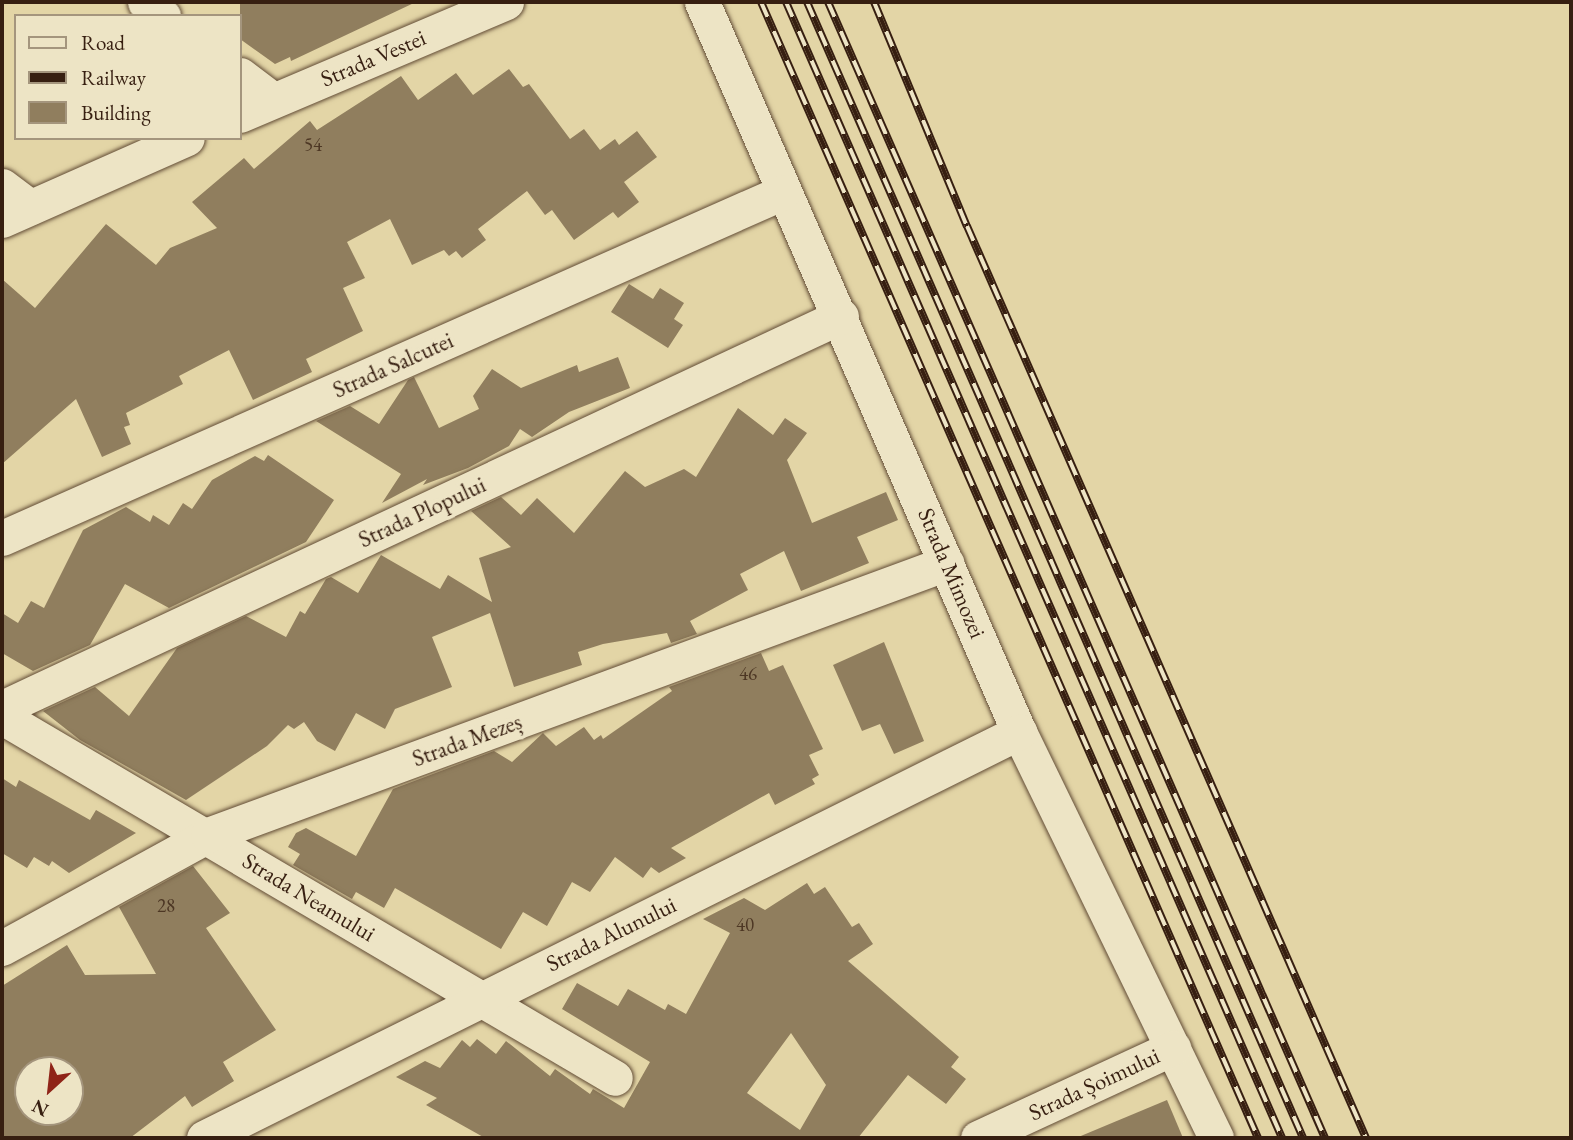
<!DOCTYPE html>
<meta charset="utf-8">
<style>
body{margin:0}
#map{position:relative;width:1573px;height:1140px;overflow:hidden;background:#e3d5a6;font-family:"EB Garamond",serif}
div>[style]{position:absolute}
[style*='--x']{left:calc(var(--x)*1px);top:calc(var(--y)*1px);width:calc(var(--w)*1px);rotate:calc(var(--a)*1deg)}
.building>*{inset:0;background:#907e5e}
.roads{filter:drop-shadow(0 0 2px #624c36) drop-shadow(0 0 2px #624c36)}
.street>*{height:35px;margin:-17.5px;padding:0 17.5px;transform-origin:17.5px;border-radius:17.5px;background:#ede4c5}
.rail>*{height:8px;margin-top:-4px;transform-origin:0;background:repeating-linear-gradient(90deg,#ede4c5 0 16px,#371f11 0 32px);box-sizing:border-box;border-block:2px solid #371f11}
span{translate:-50% -50%;white-space:nowrap;text-align:center;line-height:1.15;-webkit-text-stroke:7px #ede4c5;paint-order:stroke}
.number-label{font-size:19px;color:#4d3724}
.number-label span{-webkit-text-stroke-width:0}
.street-label{font-size:23px;color:#371f11}
.frame{position:absolute;inset:0;border:4px solid #371f11;pointer-events:none}
.legend{position:absolute;left:14px;top:14px;width:228px;height:126px;box-sizing:border-box;background:#ede4c5;border:2px solid #a4957d;margin:0;padding:9px 12px;list-style:none;font-size:21px;color:#371f11}
.legend li{display:flex;align-items:center;gap:14px;height:35px}
.legend b{width:35px;border:2px solid #a4957d}
.north{position:absolute;left:14px;top:1056px;width:70px;height:70px;box-sizing:border-box;background:#ede4c5;border:2px solid #a4957d;border-radius:50%;rotate:207deg;font-size:19px;font-weight:700;line-height:28px;text-align:center;color:#371f11}
.north::after{content:'';display:block;margin:auto;width:24px;height:32px;background:#8f2418;clip-path:polygon(50% 0,100% 100%,50% 72%,0 100%)}
</style>
<div id="map">
<div class="building">
<i style="clip-path:polygon(240px 2px,416px 2px,291px 61px,290px 57px,275px 64px,240px 39px)"></i>
<i style="clip-path:polygon(509px 69px,523px 87px,529px 84px,570px 139px,584px 129px,600px 150px,615px 139px,619px 145px,637px 131px,657px 157px,624px 182px,639px 202px,618px 218px,613px 212px,574px 240px,552px 210px,545px 215px,527px 191px,478px 229px,486px 240px,462px 258px,456px 251px,449px 256px,444px 250px,412px 265px,390px 219px,347px 242px,365px 278px,343px 288px,363px 331px,306px 359px,312px 372px,253px 400px,229px 350px,179px 376px,183px 384px,126px 413px,130px 425px,124px 427px,131px 444px,102px 457px,76px 399px,2px 464px,2px 279px,35px 308px,106px 224px,156px 265px,170px 248px,217px 228px,192px 202px,244px 158px,254px 169px,310px 121px,317px 130px,401px 76px,418px 100px,456px 73px,473px 95px)"></i>
<i style="clip-path:polygon(629px 284px,653px 299px,660px 288px,684px 303px,674px 319px,683px 325px,668px 348px,611px 312px)"></i>
<i style="clip-path:polygon(618px 357px,630px 388px,569px 412px,532px 437px,520px 429px,509px 446px,468px 468px,423px 485px,427px 479px,382px 503px,401px 474px,316px 421px,350px 406px,379px 424px,408px 380px,414px 377px,439px 428px,479px 409px,473px 396px,492px 369px,521px 388px,577px 365px,579px 372px)"></i>
<i style="clip-path:polygon(738px 408px,773px 435px,785px 418px,807px 433px,787px 460px,812px 523px,886px 492px,898px 520px,857px 537px,869px 563px,801px 591px,784px 551px,740px 574px,748px 590px,690px 621px,697px 634px,671px 643px,667px 633px,603px 644px,578px 652px,582px 665px,514px 687px,490px 613px,432px 637px,452px 687px,395px 709px,385px 729px,356px 713px,335px 751px,317px 741px,304px 722px,294px 729px,288px 725px,267px 746px,186px 800px,80px 740px,43px 711px,95px 687px,129px 716px,177px 648px,246px 616px,286px 637px,300px 611px,305px 614px,326px 579px,331px 577px,358px 593px,381px 555px,440px 589px,448px 575px,492px 602px,479px 558px,511px 547px,471px 511px,501px 497px,521px 515px,537px 498px,574px 533px,625px 471px,645px 487px,684px 469px,696px 477px)"></i>
<i style="clip-path:polygon(268px 455px,334px 500px,306px 542px,169px 608px,125px 584px,90px 645px,33px 671px,2px 653px,2px 613px,18px 623px,31px 601px,44px 608px,83px 530px,126px 507px,150px 522px,153px 515px,169px 525px,183px 503px,192px 509px,212px 480px,255px 456px,264px 461px)"></i>
<i style="clip-path:polygon(884px 642px,924px 741px,894px 754px,880px 724px,862px 731px,833px 665px)"></i>
<i style="clip-path:polygon(761px 653px,769px 671px,783px 665px,823px 749px,809px 755px,819px 775px,812px 779px,815px 784px,775px 805px,769px 793px,671px 848px,686px 858px,659px 873px,651px 867px,643px 878px,615px 857px,590px 892px,572px 882px,547px 926px,523px 912px,501px 949px,395px 888px,384px 908px,356px 892px,352px 899px,293px 865px,300px 854px,288px 847px,296px 833px,306px 828px,356px 856px,393px 789px,494px 751px,512px 762px,543px 733px,556px 746px,584px 727px,594px 740px,601px 735px,603px 739px,672px 691px,669px 687px)"></i>
<i style="clip-path:polygon(2px 778px,16px 787px,19px 780px,90px 820px,96px 810px,136px 833px,69px 873px,52px 861px,49px 866px,34px 857px,27px 868px,2px 853px)"></i>
<i style="clip-path:polygon(evenodd,193px 866px,230px 913px,206px 928px,276px 1030px,223px 1062px,234px 1081px,192px 1107px,185px 1096px,130px 1138px,2px 1138px,2px 986px,67px 945px,85px 975px,156px 974px,119px 907px,193px 866px,28px 1070px,70px 1070px,70px 1112px,28px 1112px,28px 1070px)"></i>
<i style="clip-path:polygon(evenodd,807px 883px,814px 894px,825px 887px,852px 927px,859px 923px,873px 944px,848px 961px,959px 1057px,951px 1067px,966px 1079px,946px 1104px,908px 1075px,858px 1138px,485px 1138px,426px 1105px,437px 1098px,396px 1077px,425px 1061px,440px 1068px,462px 1040px,470px 1047px,477px 1039px,496px 1054px,506px 1041px,550px 1076px,555px 1069px,590px 1094px,593px 1089px,624px 1108px,650px 1062px,562px 1009px,577px 983px,618px 1006px,628px 989px,665px 1010px,668px 1004px,686px 1014px,730px 933px,703px 919px,744px 898px,765px 910px,807px 883px,791px 1033px,826px 1085px,800px 1130px,747px 1093px,791px 1033px)"></i>
<i style="clip-path:polygon(1167px 1100px,1183px 1138px,1076px 1138px)"></i>
</div>
<div class="roads">
<div class="street">
<i style="--x:145;--y:2;--w:23;--a:38"></i>
<i style="--x:702;--y:2;--w:796;--a:66.53"></i>
<i style="--x:1019;--y:732;--w:451;--a:64.1"></i>
<i style="--x:240;--y:75;--w:41;--a:37.1"></i>
<i style="--x:240;--y:115;--w:289;--a:-23"></i>
<i style="--x:2;--y:186;--w:35;--a:37"></i>
<i style="--x:2;--y:220;--w:202;--a:-23.9"></i>
<i style="--x:2;--y:538;--w:854;--a:-23.89"></i>
<i style="--x:2;--y:708;--w:926;--a:-25.04"></i>
<i style="--x:2;--y:717;--w:711;--a:30.49"></i>
<i style="--x:2;--y:948;--w:235;--a:-28.7"></i>
<i style="--x:208;--y:835;--w:787;--a:-20.21"></i>
<i style="--x:204;--y:1138;--w:911;--a:-26.48"></i>
<i style="--x:978;--y:1138;--w:215;--a:-24.8"></i>
</div>
</div>
<div class="rail">
<i style="--x:761;--y:2;--w:1240;--a:66.37"></i>
<i style="--x:786;--y:2;--w:1240;--a:66.41"></i>
<i style="--x:807;--y:2;--w:1240;--a:66.41"></i>
<i style="--x:828;--y:2;--w:1240;--a:66.37"></i>
<i style="--x:874;--y:2;--w:243;--a:67.5"></i>
<i style="--x:967;--y:226;--w:995;--a:66.37"></i>
</div>
<div class="number-label">
<span style="left:313px;top:145px">54</span>
<span style="left:748px;top:674px">46</span>
<span style="left:166px;top:906px">28</span>
<span style="left:745px;top:925px">40</span>
</div>
<div class="street-label">
<span style="left:373px;top:58px;rotate:-23deg">Strada Vestei</span>
<span style="left:393px;top:365px;rotate:-24deg">Strada Salcutei</span>
<span style="left:422px;top:512px;rotate:-25deg">Strada Plopului</span>
<span style="left:952px;top:573px;rotate:67deg">Strada Mimozei</span>
<span style="left:467px;top:740px;rotate:-20deg">Strada Mezeș</span>
<span style="left:309px;top:897px;rotate:31deg">Strada Neamului</span>
<span style="left:611px;top:934px;rotate:-26deg">Strada Alunului</span>
<span style="left:1094px;top:1084px;rotate:-25deg">Strada Șoimului</span>
</div>
<div class="frame"></div>
<ul class="legend">
<li><b style="height:9px;background:#ede4c5"></b>Road</li>
<li><b style="height:9px;background:#371f11"></b>Railway</li>
<li><b style="height:19px;background:#907e5e"></b>Building</li>
</ul>
<div class="north">N</div>
</div>
